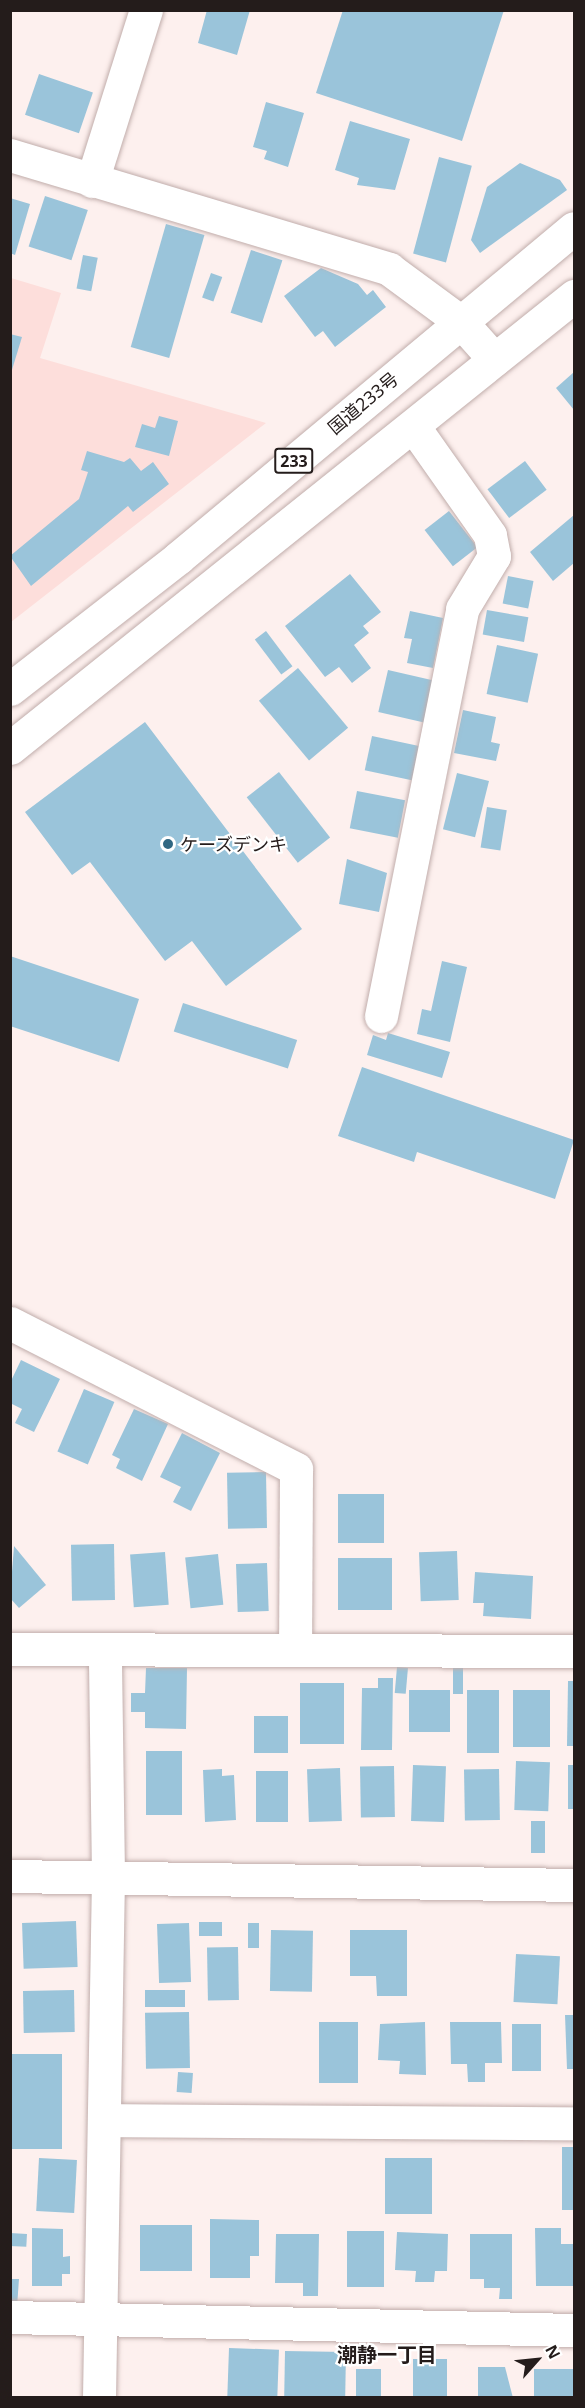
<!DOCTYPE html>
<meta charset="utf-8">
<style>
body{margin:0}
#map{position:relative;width:585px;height:2408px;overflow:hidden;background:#fdf0ee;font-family:"Noto Sans","Noto Sans JP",sans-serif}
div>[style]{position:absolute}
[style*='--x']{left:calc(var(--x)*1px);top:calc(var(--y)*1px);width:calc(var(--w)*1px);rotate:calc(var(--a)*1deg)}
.built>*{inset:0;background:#fddedb}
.building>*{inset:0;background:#9ac4da;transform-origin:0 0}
.roads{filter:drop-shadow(0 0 2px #c1adab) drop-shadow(0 0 2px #c1adab)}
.minor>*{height:33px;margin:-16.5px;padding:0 16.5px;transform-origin:16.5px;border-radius:16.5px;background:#fff}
.trunk>*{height:33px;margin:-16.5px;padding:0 16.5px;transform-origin:16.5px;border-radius:16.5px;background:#fff}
.dots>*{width:16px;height:16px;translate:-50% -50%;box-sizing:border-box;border:3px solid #fff;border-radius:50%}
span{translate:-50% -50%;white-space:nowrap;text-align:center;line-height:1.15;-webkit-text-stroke:4.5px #fff;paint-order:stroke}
.shield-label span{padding:2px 4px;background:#fff;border:2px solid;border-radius:4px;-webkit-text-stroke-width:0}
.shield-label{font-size:16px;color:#241c1b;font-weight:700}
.street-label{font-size:18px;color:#241c1b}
.poi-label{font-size:18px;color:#241c1b}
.left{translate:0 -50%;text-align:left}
.neighbourhood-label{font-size:20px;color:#241c1b;font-weight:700}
.frame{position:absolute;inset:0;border:12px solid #241c1b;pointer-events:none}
.north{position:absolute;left:507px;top:2330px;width:60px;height:60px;-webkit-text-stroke:4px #fff;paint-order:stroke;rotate:63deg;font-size:16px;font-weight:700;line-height:24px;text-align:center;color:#241c1b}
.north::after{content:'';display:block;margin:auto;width:21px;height:27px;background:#241c1b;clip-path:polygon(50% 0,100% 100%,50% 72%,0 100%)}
</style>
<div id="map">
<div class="built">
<i style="clip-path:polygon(11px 278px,61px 293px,40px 358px,266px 423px,11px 622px)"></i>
</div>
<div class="building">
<i style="clip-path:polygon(207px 10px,250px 10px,237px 55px,198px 43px)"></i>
<i style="clip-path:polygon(343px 10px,504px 10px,462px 141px,316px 93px)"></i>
<i style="left:39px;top:74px;width:57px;height:43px;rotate:19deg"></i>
<i style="clip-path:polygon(266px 102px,304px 113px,288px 167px,264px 159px,267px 151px,253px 147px)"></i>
<i style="clip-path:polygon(350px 121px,410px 139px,395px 190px,357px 185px,359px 178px,335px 170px)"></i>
<i style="left:439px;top:157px;width:34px;height:100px;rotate:15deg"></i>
<i style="clip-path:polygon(520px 163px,560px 180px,567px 190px,480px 253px,471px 240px,487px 187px)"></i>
<i style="left:45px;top:196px;width:45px;height:53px;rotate:18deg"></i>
<i style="clip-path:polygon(10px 198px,30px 204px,15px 255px,10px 253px)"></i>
<i style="left:166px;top:224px;width:40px;height:128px;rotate:16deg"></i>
<i style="left:251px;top:250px;width:33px;height:66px;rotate:18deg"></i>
<i style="left:83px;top:255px;width:15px;height:34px;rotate:11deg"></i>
<i style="clip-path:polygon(321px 268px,358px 284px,367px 295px,373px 290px,386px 307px,335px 347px,323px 331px,315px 337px,284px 296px)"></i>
<i style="left:211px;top:273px;width:12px;height:26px;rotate:20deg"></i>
<i style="clip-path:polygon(10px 334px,22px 337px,11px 373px,10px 373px)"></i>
<i style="clip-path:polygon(574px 372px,574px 410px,556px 388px)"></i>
<i style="clip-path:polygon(159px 416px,178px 421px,169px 456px,135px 447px,142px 424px,155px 428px)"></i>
<i style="clip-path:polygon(87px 451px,124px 462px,130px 458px,141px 471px,153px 462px,169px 484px,133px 512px,128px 506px,31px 586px,10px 556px,79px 499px,88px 472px,81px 470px)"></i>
<i style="left:525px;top:461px;width:36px;height:47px;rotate:53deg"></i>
<i style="left:449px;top:511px;width:46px;height:31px;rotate:52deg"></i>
<i style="clip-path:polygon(574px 515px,574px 563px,553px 581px,530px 552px)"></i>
<i style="clip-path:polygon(350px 574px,381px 612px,363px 626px,369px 633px,354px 645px,371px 668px,352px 683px,339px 667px,325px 677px,285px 626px)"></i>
<i style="left:508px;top:576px;width:26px;height:28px;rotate:11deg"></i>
<i style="left:487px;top:610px;width:42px;height:25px;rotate:10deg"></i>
<i style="clip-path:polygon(410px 611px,443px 618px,433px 668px,407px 663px,412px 639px,404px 638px)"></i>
<i style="left:266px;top:631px;width:44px;height:14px;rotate:53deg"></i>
<i style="left:497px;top:645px;width:42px;height:50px;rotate:12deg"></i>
<i style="left:298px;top:668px;width:78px;height:51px;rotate:50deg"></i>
<i style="left:388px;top:670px;width:48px;height:43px;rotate:13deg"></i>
<i style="clip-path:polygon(463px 710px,496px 717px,491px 742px,500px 744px,496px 761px,454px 753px)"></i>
<i style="clip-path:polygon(145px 722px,302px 929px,226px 986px,192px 941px,165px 961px,90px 862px,72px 875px,25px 812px)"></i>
<i style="left:372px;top:736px;width:48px;height:35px;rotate:12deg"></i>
<i style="left:279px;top:772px;width:83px;height:41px;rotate:52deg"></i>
<i style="left:457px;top:773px;width:33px;height:58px;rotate:14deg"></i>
<i style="left:357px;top:791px;width:49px;height:38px;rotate:11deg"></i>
<i style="left:487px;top:807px;width:20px;height:41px;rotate:9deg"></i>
<i style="clip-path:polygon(347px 859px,387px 873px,379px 912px,339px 904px)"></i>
<i style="clip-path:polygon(10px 956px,139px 999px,119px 1062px,10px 1026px)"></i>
<i style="clip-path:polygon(442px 961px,467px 967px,450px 1042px,417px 1034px,422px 1009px,431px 1011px)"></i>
<i style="left:183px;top:1003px;width:120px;height:30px;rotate:18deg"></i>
<i style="clip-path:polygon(388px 1033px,450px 1052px,442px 1078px,367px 1055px,373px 1035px,386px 1040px)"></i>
<i style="clip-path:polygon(362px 1067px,574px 1140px,555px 1199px,417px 1152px,414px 1162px,338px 1136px)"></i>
<i style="clip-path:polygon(21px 1360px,60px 1379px,34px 1432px,15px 1423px,22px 1409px,10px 1403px,10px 1383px)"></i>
<i style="left:84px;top:1389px;width:33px;height:68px;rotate:23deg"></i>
<i style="clip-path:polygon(134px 1409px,168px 1424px,142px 1481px,116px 1468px,120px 1459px,112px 1455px)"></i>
<i style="clip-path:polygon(182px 1433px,220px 1453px,191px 1511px,173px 1502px,181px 1487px,160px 1477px)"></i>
<i style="left:266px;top:1472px;width:56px;height:39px;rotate:89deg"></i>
<i style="left:338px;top:1494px;width:46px;height:49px"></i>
<i style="left:114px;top:1544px;width:56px;height:43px;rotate:89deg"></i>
<i style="clip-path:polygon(14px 1546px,46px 1585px,19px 1608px,10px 1598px)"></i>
<i style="left:457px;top:1551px;width:49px;height:38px;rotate:88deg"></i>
<i style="left:165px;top:1552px;width:53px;height:35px;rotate:86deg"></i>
<i style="left:218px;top:1554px;width:51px;height:33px;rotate:84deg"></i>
<i style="left:338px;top:1558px;width:54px;height:52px"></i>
<i style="left:267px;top:1563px;width:48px;height:31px;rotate:88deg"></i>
<i style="clip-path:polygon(475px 1572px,533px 1576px,531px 1619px,483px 1616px,484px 1603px,473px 1603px)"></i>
<i style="left:453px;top:1665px;width:10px;height:29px"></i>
<i style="left:397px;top:1667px;width:11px;height:26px;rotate:5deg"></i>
<i style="clip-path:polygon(146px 1668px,187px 1668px,186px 1729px,145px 1728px,145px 1712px,131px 1712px,131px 1693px,145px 1693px)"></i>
<i style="clip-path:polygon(378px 1678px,393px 1678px,392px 1750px,361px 1750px,362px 1688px,378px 1688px)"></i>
<i style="clip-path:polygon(568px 1681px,574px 1681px,574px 1746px,567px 1746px)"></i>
<i style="left:300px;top:1683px;width:44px;height:61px"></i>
<i style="left:450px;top:1690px;width:42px;height:41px;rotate:90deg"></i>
<i style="left:467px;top:1690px;width:32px;height:63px"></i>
<i style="left:513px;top:1690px;width:37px;height:57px"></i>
<i style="left:254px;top:1716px;width:34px;height:37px"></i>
<i style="left:146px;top:1751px;width:36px;height:64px"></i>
<i style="left:516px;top:1761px;width:34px;height:49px;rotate:2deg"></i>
<i style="left:413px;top:1765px;width:33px;height:56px;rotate:2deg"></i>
<i style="left:568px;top:1765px;width:6px;height:44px"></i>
<i style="left:394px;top:1766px;width:51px;height:34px;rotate:89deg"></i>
<i style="left:340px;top:1768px;width:53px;height:33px;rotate:88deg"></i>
<i style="clip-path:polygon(222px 1769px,222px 1776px,234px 1775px,236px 1820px,205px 1822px,203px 1770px)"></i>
<i style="left:499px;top:1769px;width:51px;height:35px;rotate:89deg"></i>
<i style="left:256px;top:1771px;width:32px;height:51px"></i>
<i style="left:531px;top:1821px;width:14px;height:32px"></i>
<i style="left:76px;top:1921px;width:46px;height:54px;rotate:88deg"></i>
<i style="left:199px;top:1922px;width:23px;height:14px"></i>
<i style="left:189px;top:1923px;width:59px;height:32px;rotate:88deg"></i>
<i style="left:248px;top:1923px;width:11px;height:25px"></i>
<i style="left:271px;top:1930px;width:42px;height:61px;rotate:1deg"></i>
<i style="clip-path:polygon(350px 1930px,407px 1930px,407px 1996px,377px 1996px,376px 1976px,350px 1976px)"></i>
<i style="left:238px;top:1947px;width:53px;height:31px;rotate:89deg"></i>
<i style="left:516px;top:1954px;width:44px;height:48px;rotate:3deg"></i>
<i style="left:74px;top:1990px;width:42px;height:51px;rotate:89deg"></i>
<i style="left:145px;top:1990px;width:40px;height:17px"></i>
<i style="left:189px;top:2012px;width:56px;height:44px;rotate:89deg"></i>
<i style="clip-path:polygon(565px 2015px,574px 2015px,574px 2069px,567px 2069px)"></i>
<i style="left:319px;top:2022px;width:39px;height:61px"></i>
<i style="clip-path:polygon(425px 2022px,426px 2075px,399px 2074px,400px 2061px,378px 2060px,380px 2024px)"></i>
<i style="clip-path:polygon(450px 2022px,501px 2022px,502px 2063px,485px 2063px,485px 2082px,468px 2082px,467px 2064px,451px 2064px)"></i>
<i style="left:512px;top:2024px;width:29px;height:47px"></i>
<i style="left:10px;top:2054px;width:52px;height:95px"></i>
<i style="left:178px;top:2072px;width:15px;height:20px;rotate:4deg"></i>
<i style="left:562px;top:2147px;width:12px;height:63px"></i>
<i style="left:39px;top:2158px;width:38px;height:53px;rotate:3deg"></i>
<i style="left:385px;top:2158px;width:47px;height:56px"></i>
<i style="clip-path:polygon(210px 2219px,259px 2220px,259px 2256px,250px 2256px,250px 2278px,210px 2278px)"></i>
<i style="left:140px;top:2225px;width:52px;height:46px"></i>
<i style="clip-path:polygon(32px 2228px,63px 2229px,63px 2257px,70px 2256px,70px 2274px,62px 2274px,62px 2286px,32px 2286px)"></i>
<i style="clip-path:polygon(535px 2228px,561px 2228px,561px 2244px,573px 2244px,574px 2286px,536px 2286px)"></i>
<i style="left:347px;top:2231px;width:37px;height:56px"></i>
<i style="clip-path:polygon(397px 2232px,448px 2234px,447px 2271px,435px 2271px,434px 2282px,415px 2282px,416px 2271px,395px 2270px)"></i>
<i style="left:10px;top:2233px;width:17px;height:13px;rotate:3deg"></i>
<i style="clip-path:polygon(276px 2234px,319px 2234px,318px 2296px,303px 2296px,303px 2283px,275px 2283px)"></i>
<i style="clip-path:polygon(470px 2234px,512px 2234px,512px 2299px,499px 2299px,500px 2288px,484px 2288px,484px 2279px,470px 2279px)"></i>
<i style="clip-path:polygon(10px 2279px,19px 2279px,17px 2307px,10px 2307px)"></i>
<i style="left:229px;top:2348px;width:50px;height:50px;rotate:2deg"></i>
<i style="left:285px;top:2351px;width:61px;height:47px;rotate:1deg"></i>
<i style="left:413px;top:2359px;width:34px;height:39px"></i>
<i style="clip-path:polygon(478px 2367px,505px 2367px,513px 2398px,478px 2398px)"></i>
<i style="left:356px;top:2369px;width:25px;height:29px"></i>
<i style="left:534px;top:2369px;width:40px;height:29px"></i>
</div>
<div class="roads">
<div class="minor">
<i style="--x:10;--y:155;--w:396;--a:16.7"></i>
<i style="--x:389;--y:269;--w:89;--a:36.4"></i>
<i style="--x:461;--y:322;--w:50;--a:48.3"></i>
<i style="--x:92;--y:181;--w:179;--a:-72.5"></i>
<i style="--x:381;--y:1016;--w:415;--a:-78.7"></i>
<i style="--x:462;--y:609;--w:62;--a:-58.9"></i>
<i style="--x:494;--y:556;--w:21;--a:-101"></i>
<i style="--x:490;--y:535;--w:133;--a:-125.2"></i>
<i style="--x:10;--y:1323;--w:321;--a:27"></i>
<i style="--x:296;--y:1469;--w:180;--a:90.3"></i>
<i style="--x:10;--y:1649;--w:564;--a:0.2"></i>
<i style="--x:10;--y:1876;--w:564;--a:0.91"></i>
<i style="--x:104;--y:2120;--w:470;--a:0.4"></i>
<i style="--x:10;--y:2317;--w:564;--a:1.32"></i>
<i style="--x:99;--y:2398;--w:522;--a:-89.01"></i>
<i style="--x:108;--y:1876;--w:226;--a:-90.8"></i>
</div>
<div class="trunk">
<i style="--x:10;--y:689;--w:213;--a:-37.9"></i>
<i style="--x:178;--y:558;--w:515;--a:-39.81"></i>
<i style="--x:10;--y:748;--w:723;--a:-38.71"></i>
</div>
</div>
<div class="dots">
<i style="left:168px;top:844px;background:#306782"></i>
</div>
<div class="shield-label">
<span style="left:294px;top:461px">233</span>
</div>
<div class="street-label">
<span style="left:363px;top:403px;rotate:-40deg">国道233号</span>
</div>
<div class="poi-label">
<span class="left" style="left:180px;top:844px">ケーズデンキ</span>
</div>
<div class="neighbourhood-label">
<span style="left:387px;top:2354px">潮静一丁目</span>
</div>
<div class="frame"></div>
<div class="north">N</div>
</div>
